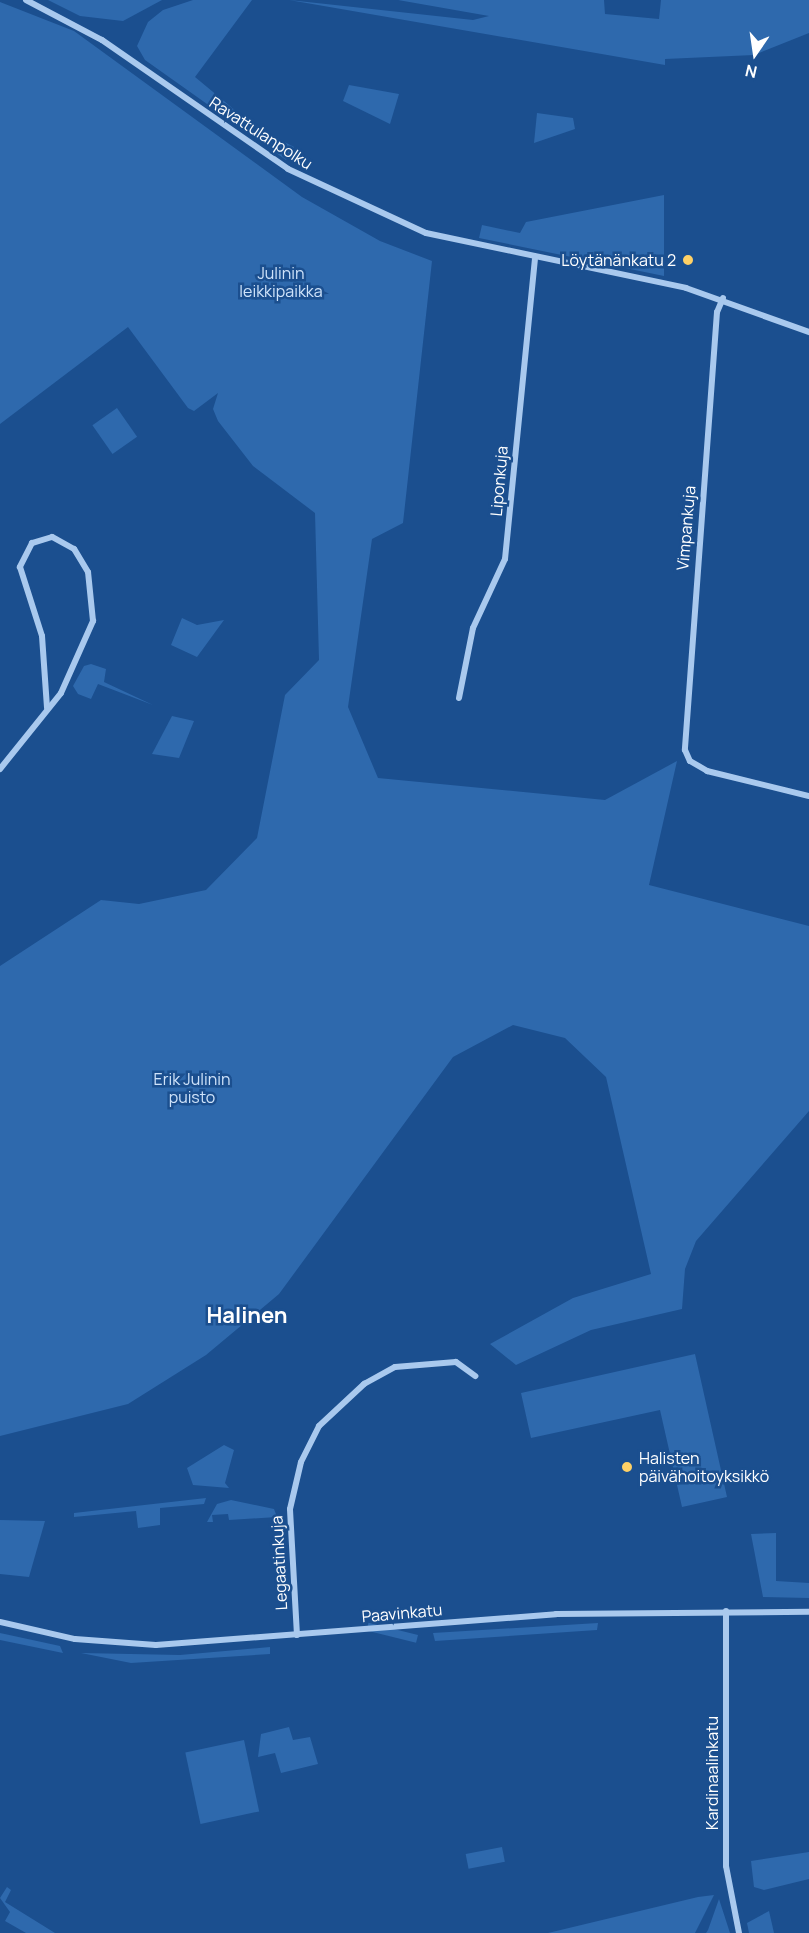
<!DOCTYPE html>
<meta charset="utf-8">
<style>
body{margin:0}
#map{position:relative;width:809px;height:1933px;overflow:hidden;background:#1b4f8f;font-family:Manrope,sans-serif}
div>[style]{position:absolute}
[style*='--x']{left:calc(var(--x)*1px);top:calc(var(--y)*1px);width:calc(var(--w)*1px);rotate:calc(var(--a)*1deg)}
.green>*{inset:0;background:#2e69ad;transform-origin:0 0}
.street>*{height:6px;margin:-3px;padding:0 3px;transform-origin:3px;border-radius:3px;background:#a9c9ee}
.dots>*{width:16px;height:16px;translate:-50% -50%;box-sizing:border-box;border:3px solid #1b4f8f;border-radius:50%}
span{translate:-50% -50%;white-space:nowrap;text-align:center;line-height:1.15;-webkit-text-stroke:5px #1b4f8f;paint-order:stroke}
.street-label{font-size:16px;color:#fff}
.poi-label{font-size:16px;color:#fff}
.right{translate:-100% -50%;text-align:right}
.left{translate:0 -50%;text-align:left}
.park-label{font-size:16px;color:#cfe3fa}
.district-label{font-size:22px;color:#fff;font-weight:700}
.north{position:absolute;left:725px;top:24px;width:60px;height:60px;-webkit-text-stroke:4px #1b4f8f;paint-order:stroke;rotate:193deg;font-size:16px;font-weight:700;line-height:24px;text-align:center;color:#fff}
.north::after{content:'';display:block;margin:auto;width:21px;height:27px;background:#fff;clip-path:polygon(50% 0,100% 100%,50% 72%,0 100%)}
</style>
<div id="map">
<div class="green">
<i style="clip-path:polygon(48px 0,162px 0,123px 21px,80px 16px)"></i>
<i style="clip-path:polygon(193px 0,252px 0,195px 77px,254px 126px,294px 147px,286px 160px,145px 60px,137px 46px,148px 22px,163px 10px)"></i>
<i style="clip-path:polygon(289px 0,473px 20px,489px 16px,398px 0,604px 0,605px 14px,659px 19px,661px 0,809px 0,809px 33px,754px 55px,665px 59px,665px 65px)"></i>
<i style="clip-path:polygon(0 2px,74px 31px,302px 197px,380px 241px,432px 261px,403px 523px,372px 539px,348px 707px,378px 778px,605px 800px,677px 761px,649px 885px,809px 926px,809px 1111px,696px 1241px,685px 1269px,682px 1309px,591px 1330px,516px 1365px,490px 1344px,573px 1298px,651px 1274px,606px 1077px,565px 1038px,513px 1025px,453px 1057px,279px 1294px,206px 1355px,128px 1404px,0 1436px,0 966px,101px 900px,139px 904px,206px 890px,257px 838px,285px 695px,319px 660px,315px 513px,253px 466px,218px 421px,213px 409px,218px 393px,194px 411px,188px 408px,128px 327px,0 424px)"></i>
<i style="clip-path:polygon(349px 85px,399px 94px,390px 124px,343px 101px)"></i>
<i style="clip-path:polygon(537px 113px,573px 118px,575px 129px,534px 143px)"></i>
<i style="clip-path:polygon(664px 195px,664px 276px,479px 238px,482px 225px,520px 233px,526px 222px)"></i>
<i style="left:117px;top:408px;width:35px;height:30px;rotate:55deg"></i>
<i style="clip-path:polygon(182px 618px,197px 625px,224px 620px,197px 657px,171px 645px)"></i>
<i style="clip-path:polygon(91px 664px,106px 669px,104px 682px,153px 705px,98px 684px,91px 699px,78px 694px,73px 686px,84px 666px)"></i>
<i style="clip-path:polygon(172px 716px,194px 721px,179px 758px,152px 754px)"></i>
<i style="clip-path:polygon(695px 1354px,727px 1497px,682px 1507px,660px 1410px,531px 1438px,521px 1393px)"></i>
<i style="clip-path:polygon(224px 1445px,234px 1450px,225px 1483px,229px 1488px,193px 1485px,187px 1468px)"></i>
<i style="clip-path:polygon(206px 1498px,204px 1504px,160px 1508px,160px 1525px,138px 1528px,136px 1511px,74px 1517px,74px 1513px)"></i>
<i style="clip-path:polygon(231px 1500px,274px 1509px,277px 1517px,229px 1520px,228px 1514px,212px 1515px,213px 1522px,207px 1522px,217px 1504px)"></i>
<i style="clip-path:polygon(0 1520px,45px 1521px,29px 1577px,0 1574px)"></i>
<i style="clip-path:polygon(776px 1533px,776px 1581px,809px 1583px,809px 1598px,763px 1597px,751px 1534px)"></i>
<i style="clip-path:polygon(598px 1623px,597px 1630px,435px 1641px,433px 1633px)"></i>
<i style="clip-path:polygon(0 1633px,60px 1646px,63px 1653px,0 1640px)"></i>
<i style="left:418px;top:1635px;width:8px;height:51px;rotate:104deg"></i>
<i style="clip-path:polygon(270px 1647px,270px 1654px,131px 1663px,81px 1653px,180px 1655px)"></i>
<i style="clip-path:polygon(289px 1727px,293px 1740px,310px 1737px,318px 1764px,281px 1773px,275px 1753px,258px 1757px,261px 1734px)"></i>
<i style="left:244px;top:1740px;width:73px;height:60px;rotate:78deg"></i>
<i style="left:502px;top:1847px;width:15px;height:37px;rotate:79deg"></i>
<i style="clip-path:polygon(809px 1852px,809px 1879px,764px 1890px,754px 1887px,751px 1861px)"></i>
<i style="clip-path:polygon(7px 1887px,11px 1890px,5px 1902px,55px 1933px,26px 1933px,5px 1921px,10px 1912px,0 1898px)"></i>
<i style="clip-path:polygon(714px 1895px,695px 1933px,548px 1933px,698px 1897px)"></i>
<i style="clip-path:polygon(719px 1899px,730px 1933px,706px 1933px,708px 1930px)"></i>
<i style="clip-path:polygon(769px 1911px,774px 1933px,749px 1933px,747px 1923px)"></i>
</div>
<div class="street">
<i style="--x:26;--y:0;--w:86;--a:27.8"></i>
<i style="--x:102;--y:40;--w:226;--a:34.7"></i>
<i style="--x:288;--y:169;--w:152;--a:24.9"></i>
<i style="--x:426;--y:233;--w:266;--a:11.9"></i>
<i style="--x:686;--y:288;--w:131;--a:19.7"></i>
<i style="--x:723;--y:298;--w:15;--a:113"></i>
<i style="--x:717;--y:312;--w:439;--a:94.2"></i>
<i style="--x:685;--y:750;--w:12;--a:66"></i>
<i style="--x:690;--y:761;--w:20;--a:30"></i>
<i style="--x:707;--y:771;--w:105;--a:13.8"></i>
<i style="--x:459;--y:698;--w:71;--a:-78.7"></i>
<i style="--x:473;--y:628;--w:76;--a:-65.1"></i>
<i style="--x:505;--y:559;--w:301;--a:-84.3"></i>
<i style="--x:0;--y:769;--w:97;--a:-51.2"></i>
<i style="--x:61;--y:693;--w:79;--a:-66"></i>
<i style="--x:93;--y:621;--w:49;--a:-95.8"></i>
<i style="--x:88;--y:572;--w:27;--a:-121"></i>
<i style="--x:74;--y:549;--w:25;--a:-151"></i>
<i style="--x:52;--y:537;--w:21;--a:163"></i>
<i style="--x:32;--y:543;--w:27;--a:117"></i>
<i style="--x:20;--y:567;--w:72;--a:72.3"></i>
<i style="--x:42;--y:636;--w:72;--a:86"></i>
<i style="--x:726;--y:1611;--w:255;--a:90"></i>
<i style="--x:726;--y:1866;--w:68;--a:79"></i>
<i style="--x:0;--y:1622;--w:77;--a:12.8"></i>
<i style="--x:75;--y:1639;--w:81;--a:4.2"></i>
<i style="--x:156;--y:1645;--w:401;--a:-4.4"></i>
<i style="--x:556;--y:1614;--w:253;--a:-0.5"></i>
<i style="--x:297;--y:1635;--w:126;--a:-93.2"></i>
<i style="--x:290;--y:1509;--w:48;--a:-76.8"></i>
<i style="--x:301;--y:1462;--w:40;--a:-63.4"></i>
<i style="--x:319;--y:1426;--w:62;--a:-43"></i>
<i style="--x:364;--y:1384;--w:35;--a:-29"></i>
<i style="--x:395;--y:1367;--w:61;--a:-4.7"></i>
<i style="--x:456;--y:1362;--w:24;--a:36"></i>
</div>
<div class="dots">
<i style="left:688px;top:260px;background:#ffd166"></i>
<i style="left:627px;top:1467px;background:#ffd166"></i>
</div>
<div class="street-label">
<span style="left:261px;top:133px;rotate:33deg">Ravattulanpolku</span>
<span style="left:499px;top:481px;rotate:-85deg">Liponkuja</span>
<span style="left:686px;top:528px;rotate:-85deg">Vimpankuja</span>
<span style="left:279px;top:1563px;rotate:-93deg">Legaatinkuja</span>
<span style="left:402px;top:1613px;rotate:-5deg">Paavinkatu</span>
<span style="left:712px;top:1773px;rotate:-90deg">Kardinaalinkatu</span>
</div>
<div class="poi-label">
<span class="right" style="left:676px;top:260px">Löytänänkatu 2</span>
<span class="left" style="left:639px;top:1467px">Halisten<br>päivähoitoyksikkö</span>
</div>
<div class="park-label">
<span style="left:281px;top:282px">Julinin<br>leikkipaikka</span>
<span style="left:192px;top:1088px">Erik Julinin<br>puisto</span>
</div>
<div class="district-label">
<span style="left:247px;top:1316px">Halinen</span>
</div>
<div class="north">N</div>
</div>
